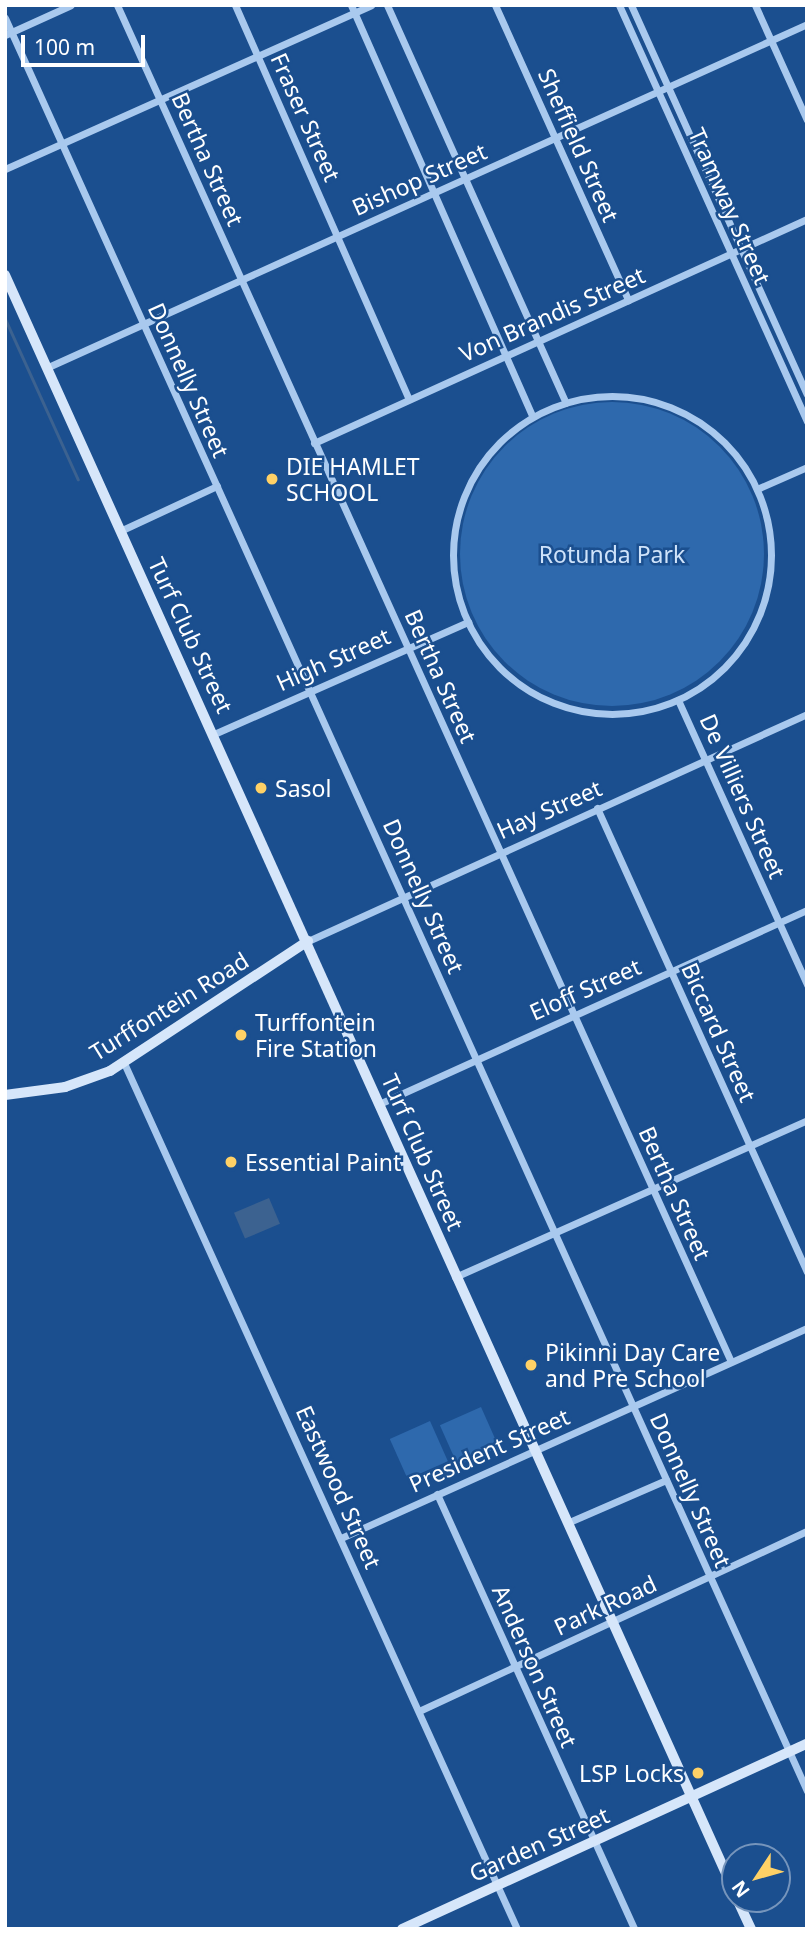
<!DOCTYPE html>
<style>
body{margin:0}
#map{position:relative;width:812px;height:1934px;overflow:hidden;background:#1b4f8f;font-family:"Noto Sans",sans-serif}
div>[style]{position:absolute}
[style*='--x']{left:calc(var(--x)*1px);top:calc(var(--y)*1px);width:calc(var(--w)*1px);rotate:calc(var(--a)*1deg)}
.green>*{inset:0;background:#2e69ad;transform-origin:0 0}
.round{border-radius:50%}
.water>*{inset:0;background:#3c6290;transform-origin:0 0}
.stream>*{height:2.5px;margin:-1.25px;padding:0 1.25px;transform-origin:1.25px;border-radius:1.25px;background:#3c6290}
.street>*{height:7px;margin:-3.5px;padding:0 3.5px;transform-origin:3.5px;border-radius:3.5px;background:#a9c9ee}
.street>.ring{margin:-3.5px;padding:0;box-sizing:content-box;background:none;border:7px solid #a9c9ee;border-radius:50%}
.secondary>*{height:10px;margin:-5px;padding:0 5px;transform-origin:5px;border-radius:5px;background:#d6e6fa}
.dots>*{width:19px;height:19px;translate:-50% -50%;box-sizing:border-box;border:4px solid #1b4f8f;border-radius:50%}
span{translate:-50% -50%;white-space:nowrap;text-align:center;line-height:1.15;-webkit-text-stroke:5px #1b4f8f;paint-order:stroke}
.street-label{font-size:23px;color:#fff}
.poi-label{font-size:23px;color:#fff}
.left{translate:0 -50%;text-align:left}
.right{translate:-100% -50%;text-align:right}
.park-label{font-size:23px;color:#cfe3fa}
.frame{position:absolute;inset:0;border:7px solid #fff;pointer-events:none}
.north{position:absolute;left:721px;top:1843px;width:70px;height:70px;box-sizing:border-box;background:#1b4f8f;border:2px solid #7695bc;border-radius:50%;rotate:234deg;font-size:19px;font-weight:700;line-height:28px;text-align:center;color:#fff}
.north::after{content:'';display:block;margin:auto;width:24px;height:32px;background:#ffd166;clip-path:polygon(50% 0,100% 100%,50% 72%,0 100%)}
.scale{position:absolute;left:21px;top:35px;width:124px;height:32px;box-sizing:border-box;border:4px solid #fff;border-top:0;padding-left:9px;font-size:21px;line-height:24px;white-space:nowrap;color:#fff;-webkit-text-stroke:5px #1b4f8f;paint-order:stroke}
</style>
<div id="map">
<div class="green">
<i class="round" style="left:460px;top:402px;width:304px;height:304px"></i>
<i style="left:481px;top:1407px;width:44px;height:45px;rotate:66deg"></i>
<i style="left:430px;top:1421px;width:44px;height:44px;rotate:66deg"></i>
</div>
<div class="water">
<i style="left:269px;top:1198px;width:28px;height:38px;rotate:67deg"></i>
</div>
<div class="stream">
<i style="--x:5;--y:318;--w:177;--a:65.6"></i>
</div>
<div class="street">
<i style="--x:117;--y:5;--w:1489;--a:65.65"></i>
<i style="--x:235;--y:5;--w:431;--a:66.2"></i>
<i style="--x:351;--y:5;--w:450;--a:66.2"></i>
<i style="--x:387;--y:5;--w:436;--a:65.8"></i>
<i style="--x:495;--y:5;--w:324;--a:65.7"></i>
<i style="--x:619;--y:5;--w:457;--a:65.7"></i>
<i style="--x:631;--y:5;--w:427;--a:65.7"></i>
<i style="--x:755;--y:5;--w:126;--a:65.7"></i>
<i style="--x:5;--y:18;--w:1946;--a:65.66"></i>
<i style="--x:5;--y:35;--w:72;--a:-24.4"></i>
<i style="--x:5;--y:169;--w:401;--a:-24.1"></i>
<i style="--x:46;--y:368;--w:835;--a:-24.32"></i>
<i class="ring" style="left:453px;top:396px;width:311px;height:311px"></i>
<i style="--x:314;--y:443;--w:542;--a:-24.44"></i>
<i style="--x:757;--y:489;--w:55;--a:-23.7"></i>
<i style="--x:120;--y:531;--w:107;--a:-24.9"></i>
<i style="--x:678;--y:700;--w:313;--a:65.6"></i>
<i style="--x:214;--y:734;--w:278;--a:-23.8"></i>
<i style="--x:597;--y:808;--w:509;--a:65.65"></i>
<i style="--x:308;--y:941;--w:548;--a:-24.46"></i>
<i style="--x:124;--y:1063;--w:951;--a:65.59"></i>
<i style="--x:379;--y:1104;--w:470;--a:-24.4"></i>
<i style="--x:455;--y:1277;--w:385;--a:-24"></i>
<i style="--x:437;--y:1494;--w:478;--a:65.6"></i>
<i style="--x:567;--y:1523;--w:108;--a:-23.5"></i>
<i style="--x:341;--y:1538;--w:511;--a:-24.26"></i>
<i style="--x:419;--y:1711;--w:428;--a:-24.9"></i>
</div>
<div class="secondary">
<i style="--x:5;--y:275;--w:1775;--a:65.72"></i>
<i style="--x:5;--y:1095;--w:61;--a:-7.6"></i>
<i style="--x:65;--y:1087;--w:48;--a:-19.6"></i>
<i style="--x:110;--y:1071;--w:237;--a:-33.3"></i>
<i style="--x:737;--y:1899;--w:33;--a:65"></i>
<i style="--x:402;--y:1929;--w:445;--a:-24.6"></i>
</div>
<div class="dots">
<i style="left:272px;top:479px;background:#ffd166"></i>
<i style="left:261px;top:788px;background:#ffd166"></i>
<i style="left:241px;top:1035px;background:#ffd166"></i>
<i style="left:231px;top:1162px;background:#ffd166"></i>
<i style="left:531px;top:1365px;background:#ffd166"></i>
<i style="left:698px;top:1773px;background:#ffd166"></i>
</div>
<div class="street-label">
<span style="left:306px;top:117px;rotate:66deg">Fraser Street</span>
<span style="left:579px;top:145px;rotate:66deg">Sheffield Street</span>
<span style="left:208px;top:159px;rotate:66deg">Bertha Street</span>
<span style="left:419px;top:179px;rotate:-24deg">Bishop Street</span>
<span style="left:730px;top:206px;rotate:66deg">Tramway Street</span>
<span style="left:552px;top:314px;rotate:-24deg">Von Brandis Street</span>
<span style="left:189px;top:380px;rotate:66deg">Donnelly Street</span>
<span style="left:191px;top:635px;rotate:65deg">Turf Club Street</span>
<span style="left:333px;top:659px;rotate:-24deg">High Street</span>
<span style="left:441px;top:676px;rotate:66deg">Bertha Street</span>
<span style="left:743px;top:796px;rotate:66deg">De Villiers Street</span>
<span style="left:549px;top:809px;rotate:-24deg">Hay Street</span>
<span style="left:424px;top:896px;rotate:66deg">Donnelly Street</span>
<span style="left:585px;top:989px;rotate:-24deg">Eloff Street</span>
<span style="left:169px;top:1006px;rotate:-32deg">Turffontein Road</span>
<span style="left:719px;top:1032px;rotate:66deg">Biccard Street</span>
<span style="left:423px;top:1152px;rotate:66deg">Turf Club Street</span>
<span style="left:675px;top:1193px;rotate:66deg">Bertha Street</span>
<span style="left:489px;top:1450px;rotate:-24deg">President Street</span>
<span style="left:339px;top:1487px;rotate:66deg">Eastwood Street</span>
<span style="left:691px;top:1490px;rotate:66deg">Donnelly Street</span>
<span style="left:605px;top:1605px;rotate:-25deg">Park Road</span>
<span style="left:535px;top:1666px;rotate:66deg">Anderson Street</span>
<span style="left:539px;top:1844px;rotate:-24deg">Garden Street</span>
</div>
<div class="poi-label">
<span class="left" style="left:286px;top:479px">DIE HAMLET<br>SCHOOL</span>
<span class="left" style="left:275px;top:788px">Sasol</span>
<span class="left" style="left:255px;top:1035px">Turffontein<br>Fire Station</span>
<span class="left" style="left:245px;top:1162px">Essential Paint</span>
<span class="left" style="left:545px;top:1365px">Pikinni Day Care<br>and Pre School</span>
<span class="right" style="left:684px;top:1773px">LSP Locks</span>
</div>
<div class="park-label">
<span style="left:612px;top:554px">Rotunda Park</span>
</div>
<div class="frame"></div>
<div class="north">N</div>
<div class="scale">100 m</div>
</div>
